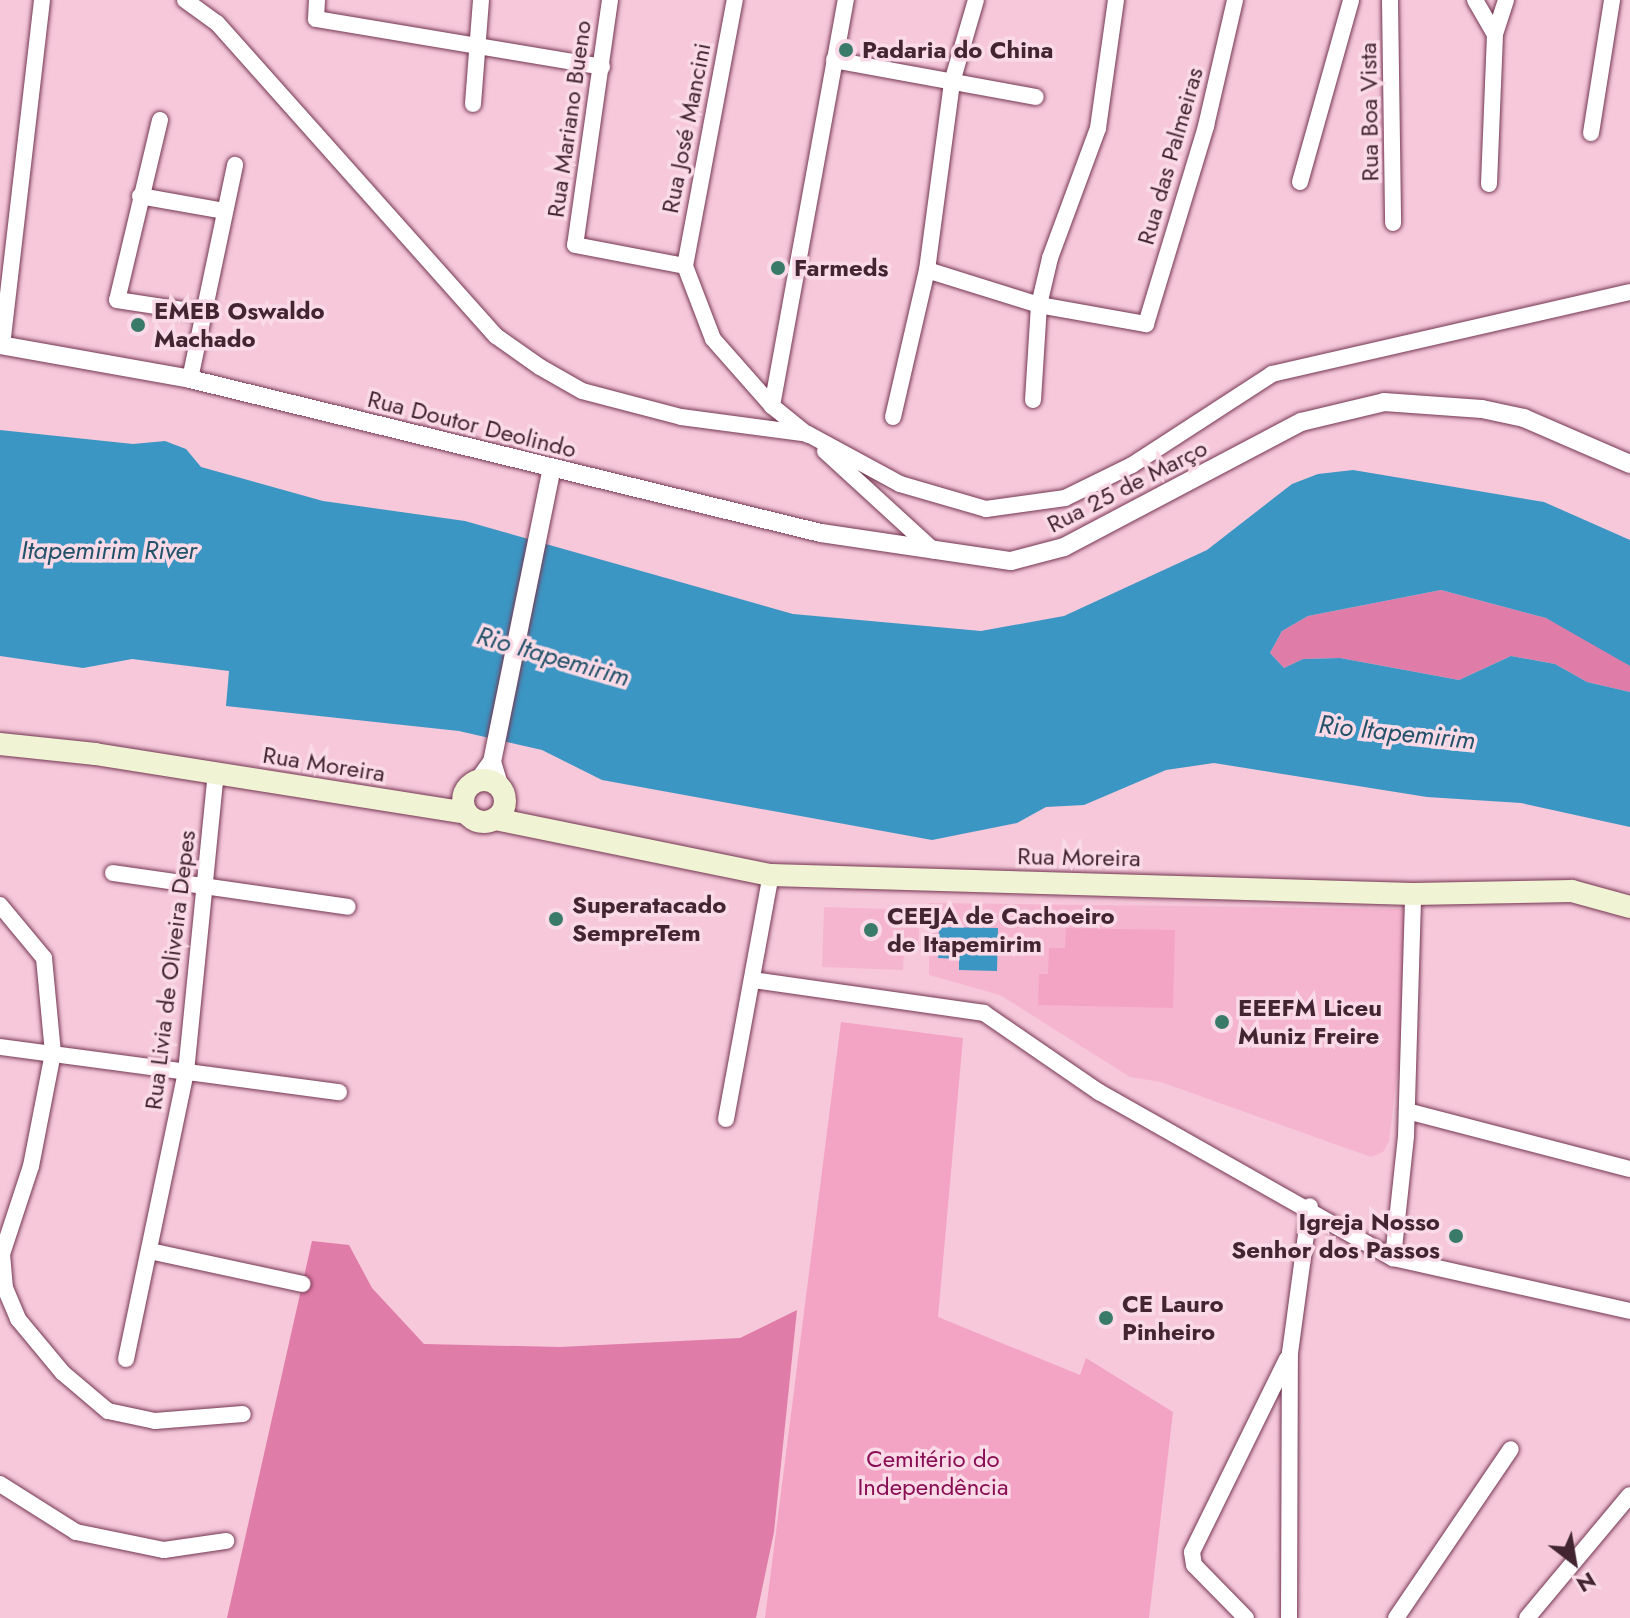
<!DOCTYPE html>
<meta charset="utf-8">
<style>
body{margin:0}
#map{position:relative;width:1630px;height:1618px;overflow:hidden;background:#f6c8da;font-family:Jost,sans-serif}
div>[style]{position:absolute}
[style*='--x']{left:calc(var(--x)*1px);top:calc(var(--y)*1px);width:calc(var(--w)*1px);rotate:calc(var(--a)*1deg)}
.built>*{inset:0;background:#f6b5cf}
.green>*{inset:0;background:#f3a4c4}
.forest>*{inset:0;background:#e07ca8}
.water>*{inset:0;background:#3c96c3}
.roads{filter:drop-shadow(0 0 2px #753753) drop-shadow(0 0 2px #753753)}
.minor>*{height:16px;margin:-8px;padding:0 8px;transform-origin:8px;border-radius:8px;background:#fff}
.tertiary>*{height:18px;margin:-9px;padding:0 9px;transform-origin:9px;border-radius:9px;background:#fff}
.secondary>*{height:22px;margin:-11px;padding:0 11px;transform-origin:11px;border-radius:11px;background:#f0f3d4}
.secondary>.ring{margin:-11px;padding:0;box-sizing:content-box;background:none;border:22px solid #f0f3d4;border-radius:50%}
.dots>*{width:22px;height:22px;translate:-50% -50%;box-sizing:border-box;border:4px solid #f9dae6;border-radius:50%}
span{translate:-50% -50%;white-space:nowrap;text-align:center;line-height:1.15;-webkit-text-stroke:7px #f9dae6;paint-order:stroke}
.poi-label{font-size:24px;color:#422531;font-weight:700}
.left{translate:0 -50%;text-align:left}
.right{translate:-100% -50%;text-align:right}
.street-label{font-size:24px;color:#422531}
.park-label{font-size:24px;color:#890d54}
.water-label{font-size:26px;color:#23536b;font-style:italic}
.north{position:absolute;left:1534px;top:1522px;width:80px;height:80px;-webkit-text-stroke:6px #f9dae6;paint-order:stroke;rotate:149deg;font-size:22px;font-weight:700;line-height:32px;text-align:center;color:#422531}
.north::after{content:'';display:block;margin:auto;width:28px;height:36px;background:#422531;clip-path:polygon(50% 0,100% 100%,50% 72%,0 100%)}
</style>
<div id="map">
<div class="built">
<i style="clip-path:polygon(929px 903px,1404px 909px,1400px 1049px,1389px 1141px,1383px 1152px,1371px 1157px,1161px 1082px,1130px 1077px,1000px 995px,929px 975px)"></i>
<i style="clip-path:polygon(824px 907px,920px 910px,918px 950px,904px 950px,903px 970px,822px 967px)"></i>
</div>
<div class="green">
<i style="clip-path:polygon(1066px 928px,1175px 930px,1173px 1008px,1038px 1005px,1039px 974px,1048px 974px,1049px 948px,1065px 948px)"></i>
<i style="clip-path:polygon(841px 1022px,963px 1038px,938px 1317px,1080px 1375px,1086px 1358px,1173px 1412px,1149px 1618px,765px 1618px)"></i>
</div>
<div class="forest">
<i style="clip-path:polygon(1441px 590px,1546px 618px,1590px 639px,1630px 666px,1630px 692px,1587px 682px,1555px 664px,1511px 656px,1459px 680px,1340px 658px,1303px 659px,1284px 668px,1270px 653px,1282px 631px,1308px 616px)"></i>
<i style="clip-path:polygon(312px 1241px,349px 1245px,372px 1288px,424px 1344px,560px 1347px,740px 1338px,797px 1310px,774px 1532px,756px 1618px,227px 1618px)"></i>
</div>
<div class="water">
<i style="clip-path:polygon(0 430px,133px 444px,165px 441px,186px 449px,201px 467px,323px 501px,465px 521px,793px 614px,981px 631px,1064px 616px,1207px 550px,1292px 484px,1318px 474px,1353px 470px,1544px 502px,1630px 540px,1630px 666px,1546px 618px,1441px 590px,1308px 616px,1282px 631px,1270px 653px,1284px 668px,1303px 659px,1340px 658px,1459px 680px,1511px 656px,1555px 664px,1587px 682px,1630px 692px,1630px 827px,1521px 803px,1427px 797px,1214px 763px,1166px 770px,1084px 805px,1046px 807px,1017px 823px,932px 840px,602px 780px,542px 750px,459px 731px,226px 706px,229px 671px,132px 659px,83px 668px,0 656px)"></i>
<i style="clip-path:polygon(939px 927px,998px 928px,997px 971px,959px 970px,959px 959px,938px 958px)"></i>
</div>
<div class="roads">
<div class="minor">
<i style="--x:185;--y:0;--w:39;--a:36"></i>
<i style="--x:217;--y:23;--w:419;--a:48.3"></i>
<i style="--x:496;--y:336;--w:54;--a:35.2"></i>
<i style="--x:540;--y:367;--w:48;--a:29.7"></i>
<i style="--x:582;--y:391;--w:102;--a:14.7"></i>
<i style="--x:681;--y:417;--w:128;--a:7.6"></i>
<i style="--x:808;--y:434;--w:105;--a:28.5"></i>
<i style="--x:900;--y:484;--w:90;--a:16.2"></i>
<i style="--x:986;--y:509;--w:80;--a:-7.9"></i>
<i style="--x:1065;--y:498;--w:75;--a:-26.2"></i>
<i style="--x:1132;--y:465;--w:167;--a:-33"></i>
<i style="--x:1272;--y:374;--w:367;--a:-12.9"></i>
<i style="--x:317;--y:0;--w:19;--a:93"></i>
<i style="--x:316;--y:19;--w:290;--a:9.5"></i>
<i style="--x:610;--y:0;--w:247;--a:98.1"></i>
<i style="--x:575;--y:245;--w:112;--a:10.8"></i>
<i style="--x:1390;--y:0;--w:223;--a:89.2"></i>
<i style="--x:1475;--y:0;--w:39;--a:60"></i>
<i style="--x:834;--y:60;--w:205;--a:10.4"></i>
<i style="--x:473;--y:104;--w:104;--a:-85.6"></i>
<i style="--x:160;--y:120;--w:185;--a:103.4"></i>
<i style="--x:117;--y:300;--w:86;--a:8.7"></i>
<i style="--x:1591;--y:133;--w:135;--a:-81"></i>
<i style="--x:1300;--y:182;--w:189;--a:-74.3"></i>
<i style="--x:1489;--y:184;--w:150;--a:-87.7"></i>
<i style="--x:1495;--y:34;--w:36;--a:-72"></i>
<i style="--x:140;--y:196;--w:85;--a:10.1"></i>
<i style="--x:685;--y:266;--w:78;--a:69"></i>
<i style="--x:713;--y:339;--w:89;--a:48.6"></i>
<i style="--x:772;--y:406;--w:46;--a:38.9"></i>
<i style="--x:685;--y:266;--w:271;--a:-79.4"></i>
<i style="--x:927;--y:270;--w:117;--a:17.4"></i>
<i style="--x:1039;--y:305;--w:109;--a:10.1"></i>
<i style="--x:1146;--y:324;--w:207;--a:-73.1"></i>
<i style="--x:1206;--y:126;--w:129;--a:-77"></i>
<i style="--x:2;--y:346;--w:348;--a:-83.4"></i>
<i style="--x:190;--y:379;--w:219;--a:-78.1"></i>
<i style="--x:1033;--y:400;--w:95;--a:-86.4"></i>
<i style="--x:1039;--y:305;--w:48;--a:-76.8"></i>
<i style="--x:1050;--y:258;--w:139;--a:-69.7"></i>
<i style="--x:1098;--y:128;--w:129;--a:-82"></i>
<i style="--x:772;--y:406;--w:413;--a:-79.7"></i>
<i style="--x:893;--y:417;--w:151;--a:-77"></i>
<i style="--x:927;--y:270;--w:190;--a:-82.4"></i>
<i style="--x:952;--y:82;--w:85;--a:-73.7"></i>
<i style="--x:825;--y:451;--w:147;--a:42.5"></i>
<i style="--x:113;--y:873;--w:237;--a:8.2"></i>
<i style="--x:0;--y:905;--w:69;--a:50.3"></i>
<i style="--x:44;--y:958;--w:95;--a:84.6"></i>
<i style="--x:53;--y:1053;--w:115;--a:101"></i>
<i style="--x:31;--y:1166;--w:93;--a:108.2"></i>
<i style="--x:2;--y:1254;--w:34;--a:85"></i>
<i style="--x:5;--y:1288;--w:34;--a:67"></i>
<i style="--x:18;--y:1319;--w:70;--a:50.2"></i>
<i style="--x:63;--y:1373;--w:59;--a:40.2"></i>
<i style="--x:108;--y:1411;--w:48;--a:12"></i>
<i style="--x:155;--y:1421;--w:88;--a:-4.5"></i>
<i style="--x:753;--y:980;--w:233;--a:8.1"></i>
<i style="--x:984;--y:1013;--w:140;--a:34.5"></i>
<i style="--x:1099;--y:1092;--w:338;--a:29.5"></i>
<i style="--x:1393;--y:1258;--w:243;--a:12.6"></i>
<i style="--x:0;--y:1047;--w:342;--a:7.6"></i>
<i style="--x:1407;--y:1111;--w:230;--a:14.6"></i>
<i style="--x:726;--y:1119;--w:248;--a:-79.6"></i>
<i style="--x:150;--y:1251;--w:156;--a:12.2"></i>
<i style="--x:1393;--y:1258;--w:123;--a:-83.9"></i>
<i style="--x:1406;--y:1136;--w:242;--a:-88.3"></i>
<i style="--x:126;--y:1359;--w:293;--a:-78.2"></i>
<i style="--x:186;--y:1072;--w:301;--a:-84.3"></i>
<i style="--x:0;--y:1484;--w:90;--a:32.3"></i>
<i style="--x:76;--y:1532;--w:90;--a:11.6"></i>
<i style="--x:164;--y:1550;--w:63;--a:-8.3"></i>
<i style="--x:1246;--y:1618;--w:74;--a:-134.5"></i>
<i style="--x:1194;--y:1565;--w:13;--a:-99"></i>
<i style="--x:1192;--y:1552;--w:215;--a:-63.8"></i>
<i style="--x:1289;--y:1618;--w:265;--a:-89.8"></i>
<i style="--x:1290;--y:1353;--w:148;--a:-82.3"></i>
<i style="--x:1396;--y:1618;--w:204;--a:-55.8"></i>
<i style="--x:1527;--y:1618;--w:160;--a:-50.1"></i>
</div>
<div class="tertiary">
<i style="--x:0;--y:345;--w:193;--a:10.1"></i>
<i style="--x:190;--y:379;--w:650;--a:13.72"></i>
<i style="--x:821;--y:533;--w:192;--a:8.4"></i>
<i style="--x:1011;--y:561;--w:55;--a:-14.8"></i>
<i style="--x:1064;--y:547;--w:268;--a:-27.8"></i>
<i style="--x:1301;--y:422;--w:85;--a:-13.5"></i>
<i style="--x:1384;--y:402;--w:98;--a:4.1"></i>
<i style="--x:1482;--y:409;--w:43;--a:12.1"></i>
<i style="--x:1524;--y:418;--w:116;--a:23.5"></i>
<i style="--x:478;--y:781;--w:24;--a:-54"></i>
<i style="--x:500;--y:788;--w:27;--a:-107"></i>
<i style="--x:492;--y:762;--w:300;--a:-78.5"></i>
</div>
<div class="secondary">
<i style="--x:0;--y:744;--w:96;--a:6"></i>
<i style="--x:95;--y:754;--w:376;--a:9"></i>
<i class="ring" style="left:463px;top:780px;width:20px;height:20px"></i>
<i style="--x:495;--y:819;--w:282;--a:11.5"></i>
<i style="--x:771;--y:875;--w:642;--a:1.7"></i>
<i style="--x:1413;--y:894;--w:159;--a:-1.1"></i>
<i style="--x:1572;--y:891;--w:60;--a:15.4"></i>
</div>
</div>
<div class="dots">
<i style="left:846px;top:50px;background:#3a7a69"></i>
<i style="left:778px;top:268px;background:#3a7a69"></i>
<i style="left:138px;top:325px;background:#3a7a69"></i>
<i style="left:556px;top:919px;background:#3a7a69"></i>
<i style="left:871px;top:930px;background:#3a7a69"></i>
<i style="left:1222px;top:1022px;background:#3a7a69"></i>
<i style="left:1456px;top:1236px;background:#3a7a69"></i>
<i style="left:1106px;top:1318px;background:#3a7a69"></i>
</div>
<div class="poi-label">
<span class="left" style="left:862px;top:50px">Padaria do China</span>
<span class="left" style="left:794px;top:268px">Farmeds</span>
<span class="left" style="left:154px;top:325px">EMEB Oswaldo<br>Machado</span>
<span class="left" style="left:572px;top:919px">Superatacado<br>SempreTem</span>
<span class="left" style="left:887px;top:930px">CEEJA de Cachoeiro<br>de Itapemirim</span>
<span class="left" style="left:1238px;top:1022px">EEEFM Liceu<br>Muniz Freire</span>
<span class="right" style="left:1440px;top:1236px">Igreja Nosso<br>Senhor dos Passos</span>
<span class="left" style="left:1122px;top:1318px">CE Lauro<br>Pinheiro</span>
</div>
<div class="street-label">
<span style="left:1369px;top:112px;rotate:-91deg">Rua Boa Vista</span>
<span style="left:569px;top:119px;rotate:-82deg">Rua Mariano Bueno</span>
<span style="left:686px;top:128px;rotate:-79deg">Rua José Mancini</span>
<span style="left:1170px;top:156px;rotate:-74deg">Rua das Palmeiras</span>
<span style="left:472px;top:424px;rotate:14deg">Rua Doutor Deolindo</span>
<span style="left:1127px;top:486px;rotate:-27deg">Rua 25 de Março</span>
<span style="left:324px;top:764px;rotate:9deg">Rua Moreira</span>
<span style="left:1079px;top:857px;rotate:1deg">Rua Moreira</span>
<span style="left:170px;top:970px;rotate:-83deg">Rua Livia de Oliveira Depes</span>
</div>
<div class="park-label">
<span style="left:933px;top:1473px">Cemitério do<br>Independência</span>
</div>
<div class="water-label">
<span style="left:109px;top:551px">Itapemirim River</span>
<span style="left:553px;top:657px;rotate:16deg">Rio Itapemirim</span>
<span style="left:1397px;top:733px;rotate:6deg">Rio Itapemirim</span>
</div>
<div class="north">N</div>
</div>
